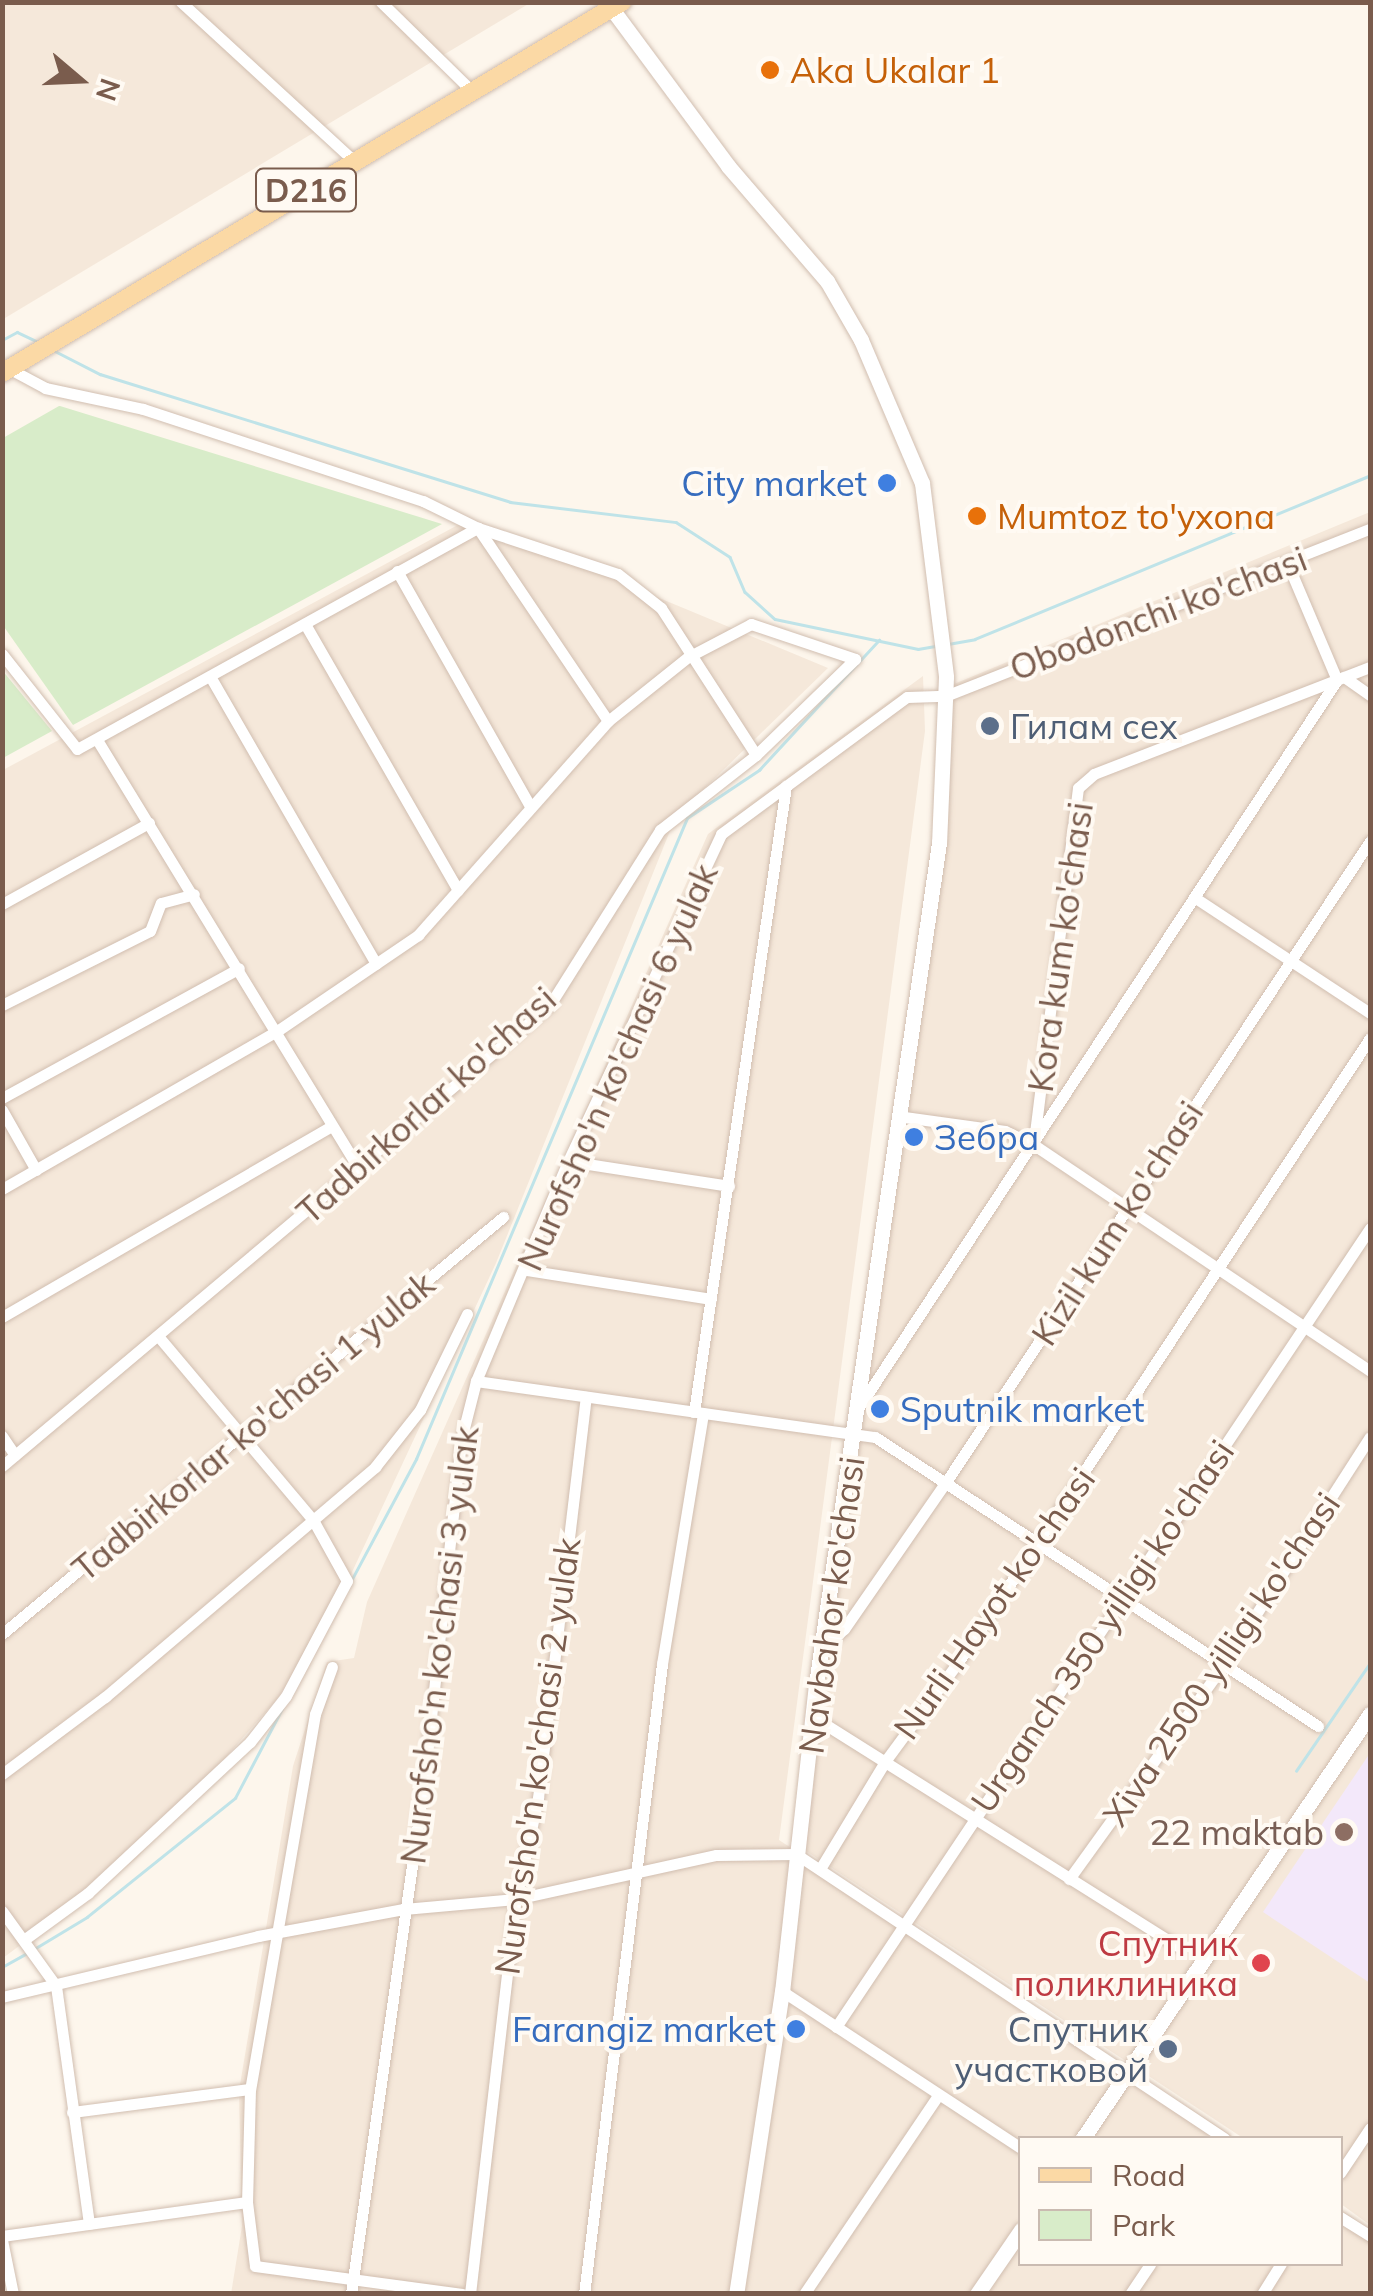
<!DOCTYPE html>
<meta charset="utf-8">
<style>
body{margin:0}
#map{position:relative;width:1373px;height:2296px;overflow:hidden;background:#fdf6ec;font-family:Mulish,sans-serif}
div>[style]{position:absolute}
[style*='--x']{left:calc(var(--x)*1px);top:calc(var(--y)*1px);width:calc(var(--w)*1px);rotate:calc(var(--a)*1deg)}
.residential>*{inset:0;background:#f5e8da}
.education>*{inset:0;background:#f3e8fa}
.green>*{inset:0;background:#d8ecc9}
.stream>*{height:2.5px;margin:-1.25px;padding:0 1.25px;transform-origin:1.25px;border-radius:1.25px;background:#bfe3e8}
.roads{filter:drop-shadow(0 0 2px #d1beb0) drop-shadow(0 0 2px #d1beb0)}
.street>*{height:11px;margin:-5.5px;padding:0 5.5px;transform-origin:5.5px;border-radius:5.5px;background:#fff}
.secondary>*{height:15px;margin:-7.5px;padding:0 7.5px;transform-origin:7.5px;border-radius:7.5px;background:#fff}
.primary>*{height:18px;margin:-9px;padding:0 9px;transform-origin:9px;border-radius:9px;background:#fbd9a5}
.dots>*{width:28px;height:28px;translate:-50% -50%;box-sizing:border-box;border:5px solid #fffaf3;border-radius:50%}
span{translate:-50% -50%;white-space:nowrap;text-align:center;line-height:1.15;-webkit-text-stroke:8px #fffaf3;paint-order:stroke}
.shield-label span{padding:2px 8px;background:#fffaf3;border:2px solid;border-radius:8px;-webkit-text-stroke-width:0}
.shield-label{font-size:32px;color:#7a5c4d;font-weight:700}
.food-label{font-size:35px;color:#c56008}
.left{translate:0 -50%;text-align:left}
.shop-label{font-size:35px;color:#366cbe}
.right{translate:-100% -50%;text-align:right}
.street-label{font-size:35px;color:#7a5c4d}
.service-label{font-size:35px;color:#4e5e75}
.education-label{font-size:35px;color:#785e54}
.health-label{font-size:35px;color:#be3a42}
.frame{position:absolute;inset:0;border:5px solid #7a5c4d;pointer-events:none}
.legend{position:absolute;left:1018px;top:2136px;width:325px;height:130px;box-sizing:border-box;background:#fffaf3;border:2px solid #cabbb1;margin:0;padding:12px 18px;list-style:none;font-size:30px;color:#7a5c4d}
.legend li{display:flex;align-items:center;gap:20px;height:50px}
.legend b{width:50px;border:2px solid #cabbb1}
.north{position:absolute;left:30px;top:30px;width:100px;height:100px;-webkit-text-stroke:8px #fffaf3;paint-order:stroke;rotate:109deg;font-size:28px;font-weight:700;line-height:40px;text-align:center;color:#7a5c4d}
.north::after{content:'';display:block;margin:auto;width:35px;height:45px;background:#7a5c4d;clip-path:polygon(50% 0,100% 100%,50% 72%,0 100%)}
</style>
<div id="map">
<div class="residential">
<i style="clip-path:polygon(2px 3px,530px 3px,5px 318px)"></i>
<i style="clip-path:polygon(1370px 512px,1370px 2225px,1341px 2204px,1340px 2138px,1243px 2138px,791px 1841px,954px 684px)"></i>
<i style="clip-path:polygon(469px 519px,828px 668px,676px 816px,496px 1263px,332px 1615px,277px 1699px,137px 1858px,3px 1958px,3px 770px)"></i>
<i style="clip-path:polygon(923px 676px,925px 731px,779px 1840px,1235px 2138px,1021px 2138px,1021px 2264px,1340px 2264px,1341px 2210px,1370px 2230px,1370px 2293px,231px 2294px,242px 2226px,239px 2091px,293px 1766px,327px 1662px,354px 1658px,367px 1602px,708px 834px)"></i>
</div>
<div class="education">
<i style="clip-path:polygon(1370px 1753px,1370px 1983px,1263px 1912px)"></i>
</div>
<div class="green">
<i style="clip-path:polygon(59px 406px,60px 406px,442px 524px,73px 725px,2px 624px,3px 438px)"></i>
<i style="clip-path:polygon(2px 670px,52px 731px,3px 758px,2px 758px)"></i>
</div>
<div class="stream">
<i style="--x:2;--y:340;--w:17;--a:-28"></i>
<i style="--x:17;--y:332;--w:21;--a:25"></i>
<i style="--x:53;--y:350;--w:53;--a:27.1"></i>
<i style="--x:100;--y:374;--w:430;--a:17.3"></i>
<i style="--x:510;--y:502;--w:167;--a:6.9"></i>
<i style="--x:676;--y:522;--w:64;--a:32.9"></i>
<i style="--x:730;--y:557;--w:38;--a:67"></i>
<i style="--x:745;--y:592;--w:40;--a:42"></i>
<i style="--x:775;--y:619;--w:146;--a:11.8"></i>
<i style="--x:918;--y:649;--w:17;--a:-10"></i>
<i style="--x:948;--y:644;--w:27;--a:-10"></i>
<i style="--x:975;--y:639;--w:428;--a:-22.5"></i>
<i style="--x:352;--y:1579;--w:136;--a:-61.9"></i>
<i style="--x:416;--y:1459;--w:696;--a:-67.08"></i>
<i style="--x:687;--y:818;--w:87;--a:-33.7"></i>
<i style="--x:759;--y:770;--w:177;--a:-47.3"></i>
<i style="--x:1296;--y:1771;--w:131;--a:-55.6"></i>
<i style="--x:34;--y:1949;--w:62;--a:-31.1"></i>
<i style="--x:87;--y:1917;--w:190;--a:-38.8"></i>
<i style="--x:235;--y:1798;--w:101;--a:-62.2"></i>
<i style="--x:2;--y:1967;--w:29;--a:-29"></i>
</div>
<div class="roads">
<div class="street">
<i style="--x:181;--y:2;--w:235;--a:42.6"></i>
<i style="--x:381;--y:2;--w:127;--a:44.4"></i>
<i style="--x:10;--y:369;--w:40;--a:28"></i>
<i style="--x:45;--y:388;--w:100;--a:12.1"></i>
<i style="--x:143;--y:409;--w:295;--a:18.2"></i>
<i style="--x:423;--y:501;--w:61;--a:26.1"></i>
<i style="--x:397;--y:571;--w:270;--a:60.5"></i>
<i style="--x:305;--y:624;--w:307;--a:60.1"></i>
<i style="--x:2;--y:654;--w:121;--a:51.7"></i>
<i style="--x:77;--y:749;--w:458;--a:-28.9"></i>
<i style="--x:1344;--y:677;--w:32;--a:35"></i>
<i style="--x:211;--y:678;--w:330;--a:60"></i>
<i style="--x:608;--y:721;--w:233;--a:-124"></i>
<i style="--x:478;--y:528;--w:147;--a:18.2"></i>
<i style="--x:618;--y:574;--w:55;--a:38.3"></i>
<i style="--x:661;--y:608;--w:175;--a:57.1"></i>
<i style="--x:99;--y:743;--w:498;--a:58.6"></i>
<i style="--x:1197;--y:899;--w:207;--a:33.4"></i>
<i style="--x:2;--y:904;--w:168;--a:-28.9"></i>
<i style="--x:2;--y:1005;--w:165;--a:-26.6"></i>
<i style="--x:150;--y:931;--w:30;--a:-69"></i>
<i style="--x:161;--y:903;--w:34;--a:-15"></i>
<i style="--x:2;--y:1098;--w:270;--a:-28.7"></i>
<i style="--x:2;--y:1110;--w:69;--a:60.5"></i>
<i style="--x:897;--y:1116;--w:109;--a:7.9"></i>
<i style="--x:1005;--y:1131;--w:32;--a:26"></i>
<i style="--x:1034;--y:1145;--w:405;--a:33.9"></i>
<i style="--x:1034;--y:1141;--w:356;--a:-82.9"></i>
<i style="--x:1078;--y:788;--w:21;--a:-41"></i>
<i style="--x:1094;--y:774;--w:296;--a:-21.2"></i>
<i style="--x:568;--y:1161;--w:163;--a:8.8"></i>
<i style="--x:2;--y:1189;--w:317;--a:-29.9"></i>
<i style="--x:277;--y:1031;--w:171;--a:-34.2"></i>
<i style="--x:418;--y:935;--w:286;--a:-48.4"></i>
<i style="--x:608;--y:721;--w:102;--a:-38.7"></i>
<i style="--x:688;--y:657;--w:71;--a:-27.6"></i>
<i style="--x:751;--y:624;--w:110;--a:18.6"></i>
<i style="--x:855;--y:659;--w:138;--a:135.9"></i>
<i style="--x:756;--y:755;--w:122;--a:142"></i>
<i style="--x:660;--y:830;--w:208;--a:122.2"></i>
<i style="--x:549;--y:1006;--w:715;--a:139.94"></i>
<i style="--x:526;--y:1270;--w:187;--a:8.9"></i>
<i style="--x:2;--y:1317;--w:381;--a:-30.1"></i>
<i style="--x:476;--y:1381;--w:403;--a:8"></i>
<i style="--x:875;--y:1437;--w:529;--a:33.12"></i>
<i style="--x:859;--y:1407;--w:870;--a:-56.68"></i>
<i style="--x:1337;--y:680;--w:128;--a:-113"></i>
<i style="--x:694;--y:1412;--w:633;--a:-81.64"></i>
<i style="--x:2;--y:1436;--w:23;--a:56"></i>
<i style="--x:2;--y:1634;--w:652;--a:-39.77"></i>
<i style="--x:823;--y:1649;--w:29;--a:-44"></i>
<i style="--x:844;--y:1629;--w:183;--a:-55.3"></i>
<i style="--x:948;--y:1479;--w:765;--a:-56.52"></i>
<i style="--x:332;--y:1667;--w:50;--a:109.9"></i>
<i style="--x:315;--y:1714;--w:381;--a:99.8"></i>
<i style="--x:250;--y:2089;--w:113;--a:91.5"></i>
<i style="--x:247;--y:2202;--w:64;--a:82.9"></i>
<i style="--x:255;--y:2266;--w:209;--a:7.7"></i>
<i style="--x:812;--y:1716;--w:431;--a:32.2"></i>
<i style="--x:2;--y:1774;--w:129;--a:-36.8"></i>
<i style="--x:105;--y:1697;--w:355;--a:-40.4"></i>
<i style="--x:375;--y:1467;--w:73;--a:-51.7"></i>
<i style="--x:420;--y:1410;--w:107;--a:-63.9"></i>
<i style="--x:820;--y:1869;--w:127;--a:-58.8"></i>
<i style="--x:886;--y:1760;--w:123;--a:-53.6"></i>
<i style="--x:959;--y:1661;--w:746;--a:-56.59"></i>
<i style="--x:1069;--y:1879;--w:269;--a:-54.2"></i>
<i style="--x:1226;--y:1661;--w:266;--a:-57.3"></i>
<i style="--x:2;--y:1911;--w:92;--a:54.2"></i>
<i style="--x:56;--y:1986;--w:240;--a:82.1"></i>
<i style="--x:25;--y:1939;--w:78;--a:-36.1"></i>
<i style="--x:88;--y:1893;--w:221;--a:-43"></i>
<i style="--x:250;--y:1742;--w:58;--a:-52"></i>
<i style="--x:286;--y:1696;--w:130;--a:-62.1"></i>
<i style="--x:347;--y:1581;--w:70;--a:-119.1"></i>
<i style="--x:313;--y:1520;--w:241;--a:-130.1"></i>
<i style="--x:782;--y:1991;--w:286;--a:33.3"></i>
<i style="--x:2;--y:1997;--w:263;--a:-13.4"></i>
<i style="--x:258;--y:1936;--w:148;--a:-10.5"></i>
<i style="--x:404;--y:1909;--w:112;--a:-5.1"></i>
<i style="--x:516;--y:1899;--w:205;--a:-12.4"></i>
<i style="--x:716;--y:1855;--w:80;--a:-0.7"></i>
<i style="--x:796;--y:1854;--w:514;--a:33.57"></i>
<i style="--x:836;--y:2027;--w:961;--a:-56.24"></i>
<i style="--x:72;--y:2112;--w:179;--a:-7.4"></i>
<i style="--x:1340;--y:2173;--w:54;--a:-56.3"></i>
<i style="--x:1340;--y:2217;--w:36;--a:32"></i>
<i style="--x:2;--y:2236;--w:247;--a:-7.9"></i>
<i style="--x:2;--y:2240;--w:55;--a:78.5"></i>
<i style="--x:351;--y:2294;--w:517;--a:-81.89"></i>
<i style="--x:424;--y:1782;--w:344;--a:-83.8"></i>
<i style="--x:461;--y:1440;--w:61;--a:-75.7"></i>
<i style="--x:476;--y:1381;--w:238;--a:-67.3"></i>
<i style="--x:568;--y:1161;--w:361;--a:-64.9"></i>
<i style="--x:721;--y:834;--w:231;--a:-36.4"></i>
<i style="--x:907;--y:697;--w:38;--a:-2"></i>
<i style="--x:945;--y:696;--w:457;--a:-21.5"></i>
<i style="--x:470;--y:2294;--w:398;--a:-83.4"></i>
<i style="--x:516;--y:1899;--w:103;--a:-77.7"></i>
<i style="--x:538;--y:1798;--w:404;--a:-83.2"></i>
<i style="--x:584;--y:2294;--w:635;--a:-82.94"></i>
<i style="--x:662;--y:1664;--w:254;--a:-80.7"></i>
<i style="--x:804;--y:2294;--w:240;--a:-56"></i>
<i style="--x:1130;--y:2294;--w:36;--a:-56"></i>
<i style="--x:1262;--y:2294;--w:36;--a:-58"></i>
</div>
<div class="secondary">
<i style="--x:612;--y:9;--w:195;--a:53.5"></i>
<i style="--x:728;--y:166;--w:152;--a:49.3"></i>
<i style="--x:827;--y:281;--w:68;--a:60"></i>
<i style="--x:861;--y:340;--w:155;--a:66.9"></i>
<i style="--x:922;--y:483;--w:195;--a:82.9"></i>
<i style="--x:946;--y:677;--w:166;--a:92.4"></i>
<i style="--x:939;--y:843;--w:850;--a:98.32"></i>
<i style="--x:816;--y:1684;--w:309;--a:96.3"></i>
<i style="--x:782;--y:1991;--w:306;--a:98.6"></i>
<i style="--x:1083;--y:2138;--w:512;--a:-55.91"></i>
<i style="--x:977;--y:2294;--w:78;--a:-55.5"></i>
</div>
<div class="primary">
<i style="--x:2;--y:373;--w:723;--a:-30.9"></i>
</div>
</div>
<div class="dots">
<i style="left:770px;top:70px;background:#e8710a"></i>
<i style="left:887px;top:483px;background:#3f7fe0"></i>
<i style="left:977px;top:516px;background:#e8710a"></i>
<i style="left:990px;top:726px;background:#5c6f8a"></i>
<i style="left:914px;top:1137px;background:#3f7fe0"></i>
<i style="left:880px;top:1409px;background:#3f7fe0"></i>
<i style="left:1344px;top:1832px;background:#8d6e63"></i>
<i style="left:1261px;top:1963px;background:#e0444e"></i>
<i style="left:796px;top:2029px;background:#3f7fe0"></i>
<i style="left:1168px;top:2049px;background:#5c6f8a"></i>
</div>
<div class="shield-label">
<span style="left:306px;top:190px">D216</span>
</div>
<div class="food-label">
<span class="left" style="left:790px;top:70px">Aka Ukalar 1</span>
<span class="left" style="left:997px;top:516px">Mumtoz to'yxona</span>
</div>
<div class="shop-label">
<span class="right" style="left:867px;top:483px">City market</span>
<span class="left" style="left:934px;top:1137px">Зебра</span>
<span class="left" style="left:900px;top:1409px">Sputnik market</span>
<span class="right" style="left:776px;top:2029px">Farangiz market</span>
</div>
<div class="street-label">
<span style="left:1158px;top:613px;rotate:-21deg">Obodonchi ko'chasi</span>
<span style="left:1060px;top:947px;rotate:-82deg">Kora kum ko'chasi</span>
<span style="left:617px;top:1067px;rotate:-66deg">Nurofsho'n ko'chasi 6 yulak</span>
<span style="left:426px;top:1105px;rotate:-42deg">Tadbirkorlar ko'chasi</span>
<span style="left:1117px;top:1223px;rotate:-57deg">Kizil kum ko'chasi</span>
<span style="left:253px;top:1426px;rotate:-40deg">Tadbirkorlar ko'chasi 1 yulak</span>
<span style="left:994px;top:1603px;rotate:-55deg">Nurli Hayot ko'chasi</span>
<span style="left:831px;top:1605px;rotate:-82deg">Navbahor ko'chasi</span>
<span style="left:1102px;top:1626px;rotate:-56deg">Urganch 350 yilligi ko'chasi</span>
<span style="left:439px;top:1645px;rotate:-83deg">Nurofsho'n ko'chasi 3 yulak</span>
<span style="left:1221px;top:1659px;rotate:-56deg">Xiva 2500 yilligi ko'chasi</span>
<span style="left:537px;top:1756px;rotate:-82deg">Nurofsho'n ko'chasi 2 yulak</span>
</div>
<div class="service-label">
<span class="left" style="left:1010px;top:726px">Гилам сех</span>
<span class="right" style="left:1148px;top:2049px">Спутник<br>участковой</span>
</div>
<div class="education-label">
<span class="right" style="left:1324px;top:1832px">22 maktab</span>
</div>
<div class="health-label">
<span class="right" style="left:1238px;top:1963px">Спутник<br>поликлиника</span>
</div>
<div class="frame"></div>
<ul class="legend">
<li><b style="height:12px;background:#fbd9a5"></b>Road</li>
<li><b style="height:28px;background:#d8ecc9"></b>Park</li>
</ul>
<div class="north">N</div>
</div>
